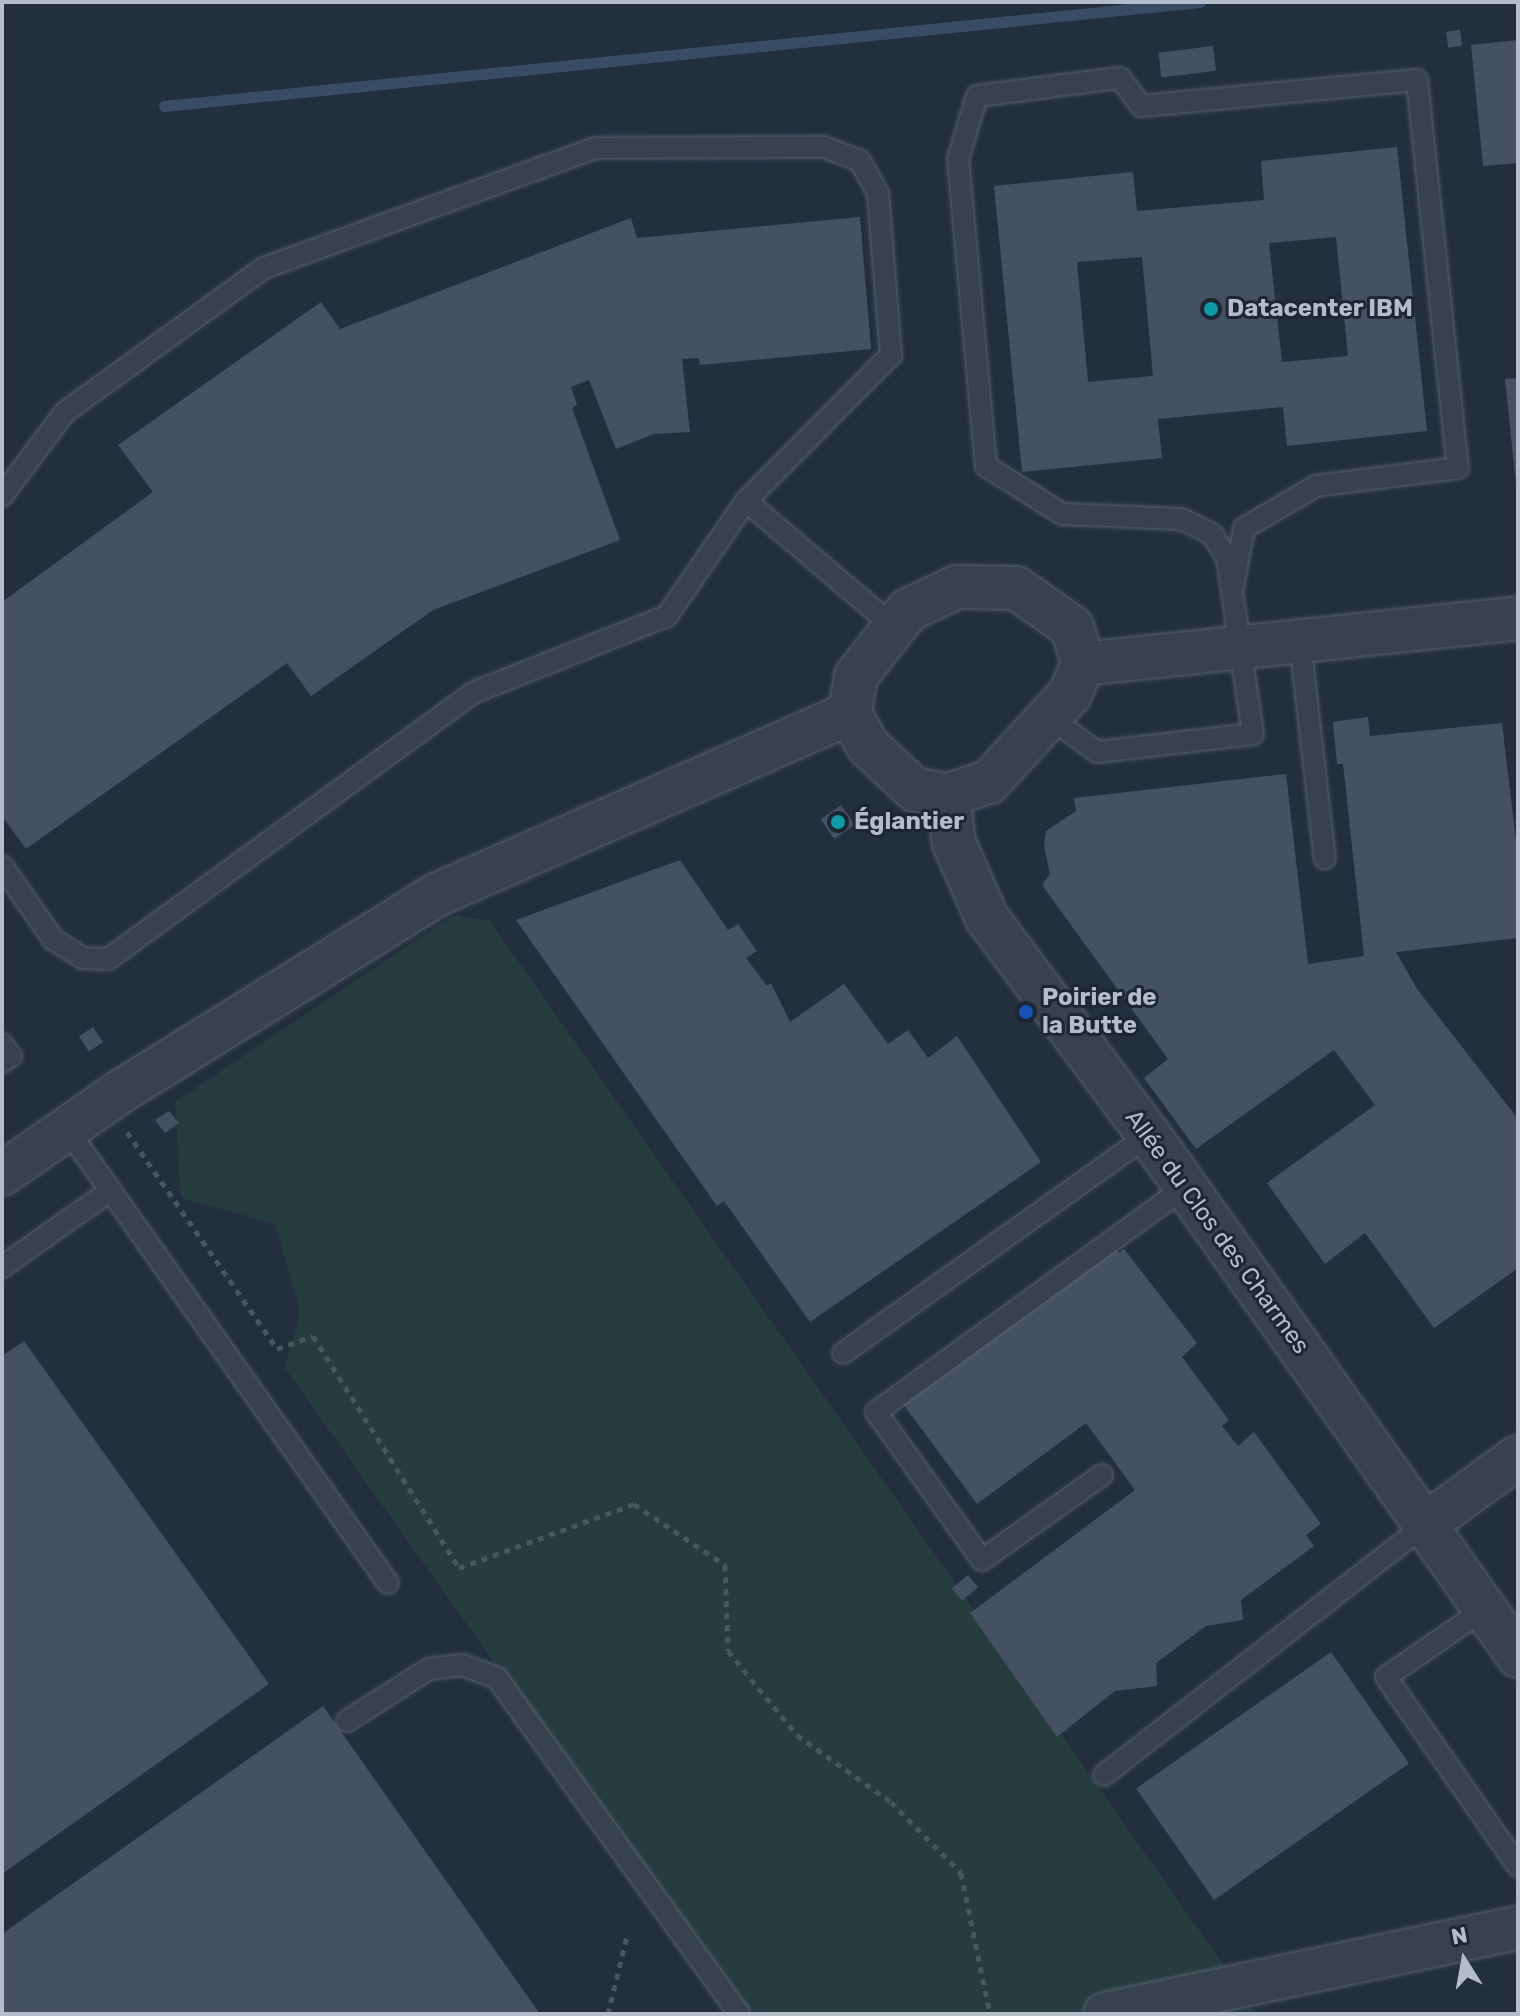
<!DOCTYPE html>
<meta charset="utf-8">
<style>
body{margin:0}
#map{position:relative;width:1520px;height:2016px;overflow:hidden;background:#242f3e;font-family:Rubik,sans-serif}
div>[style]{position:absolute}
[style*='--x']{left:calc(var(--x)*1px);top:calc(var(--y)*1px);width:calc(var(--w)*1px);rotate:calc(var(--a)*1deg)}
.green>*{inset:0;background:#263c3f}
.stream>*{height:11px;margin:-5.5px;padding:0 5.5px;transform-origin:5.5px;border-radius:5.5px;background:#394c67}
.building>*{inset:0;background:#455162;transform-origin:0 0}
.path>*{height:5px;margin-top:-2.5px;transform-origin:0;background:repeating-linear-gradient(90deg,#44595c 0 6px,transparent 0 12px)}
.roads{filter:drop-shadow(0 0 2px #565f6c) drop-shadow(0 0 2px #565f6c)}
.service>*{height:20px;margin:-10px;padding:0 10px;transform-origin:10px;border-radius:10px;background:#38414e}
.minor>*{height:42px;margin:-21px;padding:0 21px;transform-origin:21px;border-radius:21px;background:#38414e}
.dots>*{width:22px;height:22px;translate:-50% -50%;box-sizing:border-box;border:4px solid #1d2633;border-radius:50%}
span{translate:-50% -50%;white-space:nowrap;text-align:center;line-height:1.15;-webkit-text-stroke:6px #1d2633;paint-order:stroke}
.poi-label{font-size:24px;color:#b4bcc9;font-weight:700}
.left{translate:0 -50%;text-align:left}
.street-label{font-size:24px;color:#b4bcc9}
.frame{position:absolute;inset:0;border:4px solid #b4bcc9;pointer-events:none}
.north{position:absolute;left:1424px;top:1920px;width:80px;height:80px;-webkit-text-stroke:6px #1d2633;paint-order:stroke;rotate:349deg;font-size:22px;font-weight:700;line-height:32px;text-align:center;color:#b4bcc9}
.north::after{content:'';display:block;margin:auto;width:28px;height:36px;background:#b4bcc9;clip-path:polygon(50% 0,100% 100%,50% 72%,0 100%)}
</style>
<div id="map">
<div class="green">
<i style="clip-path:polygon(454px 915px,490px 921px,1258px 2014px,743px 2014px,285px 1368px,300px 1312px,275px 1224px,181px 1198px,175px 1102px)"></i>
</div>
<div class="stream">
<i style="--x:164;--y:106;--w:1041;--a:-5.73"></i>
</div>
<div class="building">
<i style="left:1460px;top:30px;width:16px;height:14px;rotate:83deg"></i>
<i style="clip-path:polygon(1518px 40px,1518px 163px,1483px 166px,1471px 45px)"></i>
<i style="left:1213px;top:46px;width:25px;height:55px;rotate:83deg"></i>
<i style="clip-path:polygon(evenodd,1397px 147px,1427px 431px,1287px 446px,1283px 407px,1158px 419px,1162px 458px,1022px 472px,994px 186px,1133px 172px,1137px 211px,1264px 200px,1261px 161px,1397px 147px,1336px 237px,1348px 356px,1282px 362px,1269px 243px,1336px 237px,1397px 147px,1142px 257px,1153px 376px,1088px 382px,1077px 262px,1142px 257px)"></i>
<i style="clip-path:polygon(860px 217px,871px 349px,700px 365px,699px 358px,682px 359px,690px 432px,654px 434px,616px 449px,589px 380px,571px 387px,577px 405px,572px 408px,620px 540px,433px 610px,311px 696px,287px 663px,26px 849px,2px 816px,2px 602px,153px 492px,118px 445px,321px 302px,340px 329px,631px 218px,637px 238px)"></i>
<i style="clip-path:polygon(1518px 378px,1518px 484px,1516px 484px,1505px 379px)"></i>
<i style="clip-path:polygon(1368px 717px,1370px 736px,1502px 723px,1518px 858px,1518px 938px,1396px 952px,1417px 989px,1518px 1119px,1518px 1268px,1434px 1328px,1365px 1233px,1325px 1264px,1267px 1183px,1375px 1105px,1334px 1050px,1196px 1149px,1144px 1078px,1168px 1059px,1042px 885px,1050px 874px,1044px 846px,1046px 831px,1076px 811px,1074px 798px,1286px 774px,1308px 964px,1364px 956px,1343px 764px,1337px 764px,1333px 722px)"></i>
<i style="left:841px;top:805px;width:24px;height:25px;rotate:55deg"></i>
<i style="clip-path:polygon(680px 860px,728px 930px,738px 924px,757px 951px,746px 958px,767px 986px,771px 983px,790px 1022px,844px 984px,888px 1044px,908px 1030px,928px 1058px,957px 1036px,1041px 1162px,810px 1322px,724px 1201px,717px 1206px,516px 920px)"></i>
<i style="left:93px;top:1027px;width:18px;height:17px;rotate:56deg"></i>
<i style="clip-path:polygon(169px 1111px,179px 1123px,165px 1133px,155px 1120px)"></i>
<i style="clip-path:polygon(1115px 1248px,1119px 1253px,1124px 1249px,1197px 1343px,1182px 1357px,1229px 1420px,1222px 1426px,1238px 1446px,1254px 1432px,1321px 1524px,1306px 1535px,1314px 1546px,1241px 1600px,1243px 1620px,1206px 1626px,1156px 1663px,1157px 1686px,1115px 1691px,1057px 1737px,970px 1613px,1135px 1490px,1086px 1423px,977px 1504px,903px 1404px)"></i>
<i style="clip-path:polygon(24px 1341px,269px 1684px,2px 1874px,2px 1356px)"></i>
<i style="left:968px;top:1575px;width:16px;height:21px;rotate:50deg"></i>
<i style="left:1331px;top:1652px;width:136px;height:238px;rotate:55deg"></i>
<i style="clip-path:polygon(323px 1706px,540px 2014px,2px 2014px,2px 1934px)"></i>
</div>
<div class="path">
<i style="--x:127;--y:1132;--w:264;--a:55.3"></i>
<i style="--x:277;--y:1349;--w:38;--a:-20"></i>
<i style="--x:313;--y:1336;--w:274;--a:57.8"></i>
<i style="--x:459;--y:1568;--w:186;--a:-20.1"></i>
<i style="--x:634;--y:1504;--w:110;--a:33.8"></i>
<i style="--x:725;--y:1565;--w:86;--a:88"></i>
<i style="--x:728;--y:1651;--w:109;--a:50.6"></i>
<i style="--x:797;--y:1735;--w:115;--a:35.5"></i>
<i style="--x:891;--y:1802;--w:100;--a:45.4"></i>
<i style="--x:961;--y:1873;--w:144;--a:78.4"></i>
<i style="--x:608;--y:2014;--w:80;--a:-76.3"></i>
</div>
<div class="roads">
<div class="service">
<i style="--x:2;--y:496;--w:105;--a:-53.1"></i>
<i style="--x:65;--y:412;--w:246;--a:-35.9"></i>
<i style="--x:264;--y:268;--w:353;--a:-19.9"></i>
<i style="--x:596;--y:148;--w:228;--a:-0.3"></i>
<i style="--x:824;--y:147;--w:39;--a:21"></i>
<i style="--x:860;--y:161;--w:38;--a:61"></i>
<i style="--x:878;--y:194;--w:162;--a:85.4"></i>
<i style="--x:891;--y:355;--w:206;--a:134.8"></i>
<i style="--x:746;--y:501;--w:140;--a:124.5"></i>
<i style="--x:667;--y:616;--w:209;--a:158.4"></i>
<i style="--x:473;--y:693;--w:452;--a:143.9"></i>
<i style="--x:108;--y:959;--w:25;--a:-178"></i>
<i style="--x:83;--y:958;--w:36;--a:-148"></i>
<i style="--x:53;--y:939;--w:89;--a:-124.9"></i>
<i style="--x:746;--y:501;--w:196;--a:40.4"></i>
<i style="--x:1300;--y:641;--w:219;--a:83.5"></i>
<i style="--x:1049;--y:717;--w:59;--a:36.1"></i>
<i style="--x:1097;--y:752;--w:157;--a:-6.6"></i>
<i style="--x:1253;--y:734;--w:178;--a:-98.4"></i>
<i style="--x:1227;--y:558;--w:28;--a:-122"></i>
<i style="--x:1212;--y:534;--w:34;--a:-154"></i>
<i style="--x:1181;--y:519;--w:119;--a:-177.6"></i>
<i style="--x:1062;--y:514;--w:90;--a:-147.7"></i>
<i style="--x:986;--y:466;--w:308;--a:-95.2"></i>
<i style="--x:958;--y:159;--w:66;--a:-73.2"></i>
<i style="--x:977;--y:96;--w:144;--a:-7.2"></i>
<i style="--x:1120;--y:78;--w:35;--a:53"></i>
<i style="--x:1141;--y:106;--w:277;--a:-5.4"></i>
<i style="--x:1417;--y:80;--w:390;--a:84"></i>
<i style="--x:1458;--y:468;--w:143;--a:172.8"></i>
<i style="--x:1316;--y:486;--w:83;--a:149.7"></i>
<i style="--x:1244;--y:528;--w:60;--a:100.6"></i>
<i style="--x:2;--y:1044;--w:15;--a:53"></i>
<i style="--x:11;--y:1056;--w:11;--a:146"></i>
<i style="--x:67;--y:1129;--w:556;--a:54.74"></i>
<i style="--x:2;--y:1267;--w:133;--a:-35.2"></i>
<i style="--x:843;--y:1353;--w:376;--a:-35.5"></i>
<i style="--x:1102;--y:1475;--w:147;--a:144.7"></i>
<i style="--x:982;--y:1560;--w:182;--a:-125.6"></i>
<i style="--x:876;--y:1412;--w:383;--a:-36"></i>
<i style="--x:1486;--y:1608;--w:121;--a:145.4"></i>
<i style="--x:1386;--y:1677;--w:231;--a:55.1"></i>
<i style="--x:347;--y:1721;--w:97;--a:-32.4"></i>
<i style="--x:429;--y:1669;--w:33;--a:-7"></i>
<i style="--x:462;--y:1665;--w:37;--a:20"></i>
<i style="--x:497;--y:1678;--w:414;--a:54.2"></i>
<i style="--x:1104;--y:1775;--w:408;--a:-37.9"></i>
</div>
<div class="minor">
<i style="--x:957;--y:587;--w:59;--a:1"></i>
<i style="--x:1016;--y:588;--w:68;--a:34.9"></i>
<i style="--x:1072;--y:627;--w:39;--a:73"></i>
<i style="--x:1083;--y:664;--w:33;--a:113"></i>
<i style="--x:1070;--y:694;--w:120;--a:132.6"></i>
<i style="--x:989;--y:782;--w:43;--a:162.4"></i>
<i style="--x:948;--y:795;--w:33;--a:-171"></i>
<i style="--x:915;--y:790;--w:64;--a:-136.9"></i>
<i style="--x:868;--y:746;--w:38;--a:-119"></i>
<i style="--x:850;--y:713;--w:37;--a:-81"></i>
<i style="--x:856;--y:676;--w:84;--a:-51.8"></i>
<i style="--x:908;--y:610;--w:54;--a:-25.1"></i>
<i style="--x:1083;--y:664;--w:437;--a:-6"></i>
<i style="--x:948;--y:795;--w:48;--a:82.9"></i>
<i style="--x:954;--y:843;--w:82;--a:66.3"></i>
<i style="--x:987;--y:918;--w:271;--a:53.3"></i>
<i style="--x:1149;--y:1135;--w:638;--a:54.69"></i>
<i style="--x:2;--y:1174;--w:147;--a:-34.8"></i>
<i style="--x:123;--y:1090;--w:369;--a:-31.9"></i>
<i style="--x:436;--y:895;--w:452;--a:-23.7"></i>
<i style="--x:1426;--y:1524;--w:114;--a:-36.1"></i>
<i style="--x:1105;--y:2014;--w:422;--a:-11.8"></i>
</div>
</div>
<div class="dots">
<i style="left:1211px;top:309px;background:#0f9aa8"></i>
<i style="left:838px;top:822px;background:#0f9aa8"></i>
<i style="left:1026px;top:1012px;background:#1a4fb4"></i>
</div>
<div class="poi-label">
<span class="left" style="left:1227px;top:309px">Datacenter IBM</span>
<span class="left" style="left:854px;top:822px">Églantier</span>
<span class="left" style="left:1042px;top:1012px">Poirier de<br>la Butte</span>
</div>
<div class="street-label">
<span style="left:1217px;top:1232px;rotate:54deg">Allée du Clos des Charmes</span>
</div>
<div class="frame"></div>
<div class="north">N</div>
</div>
